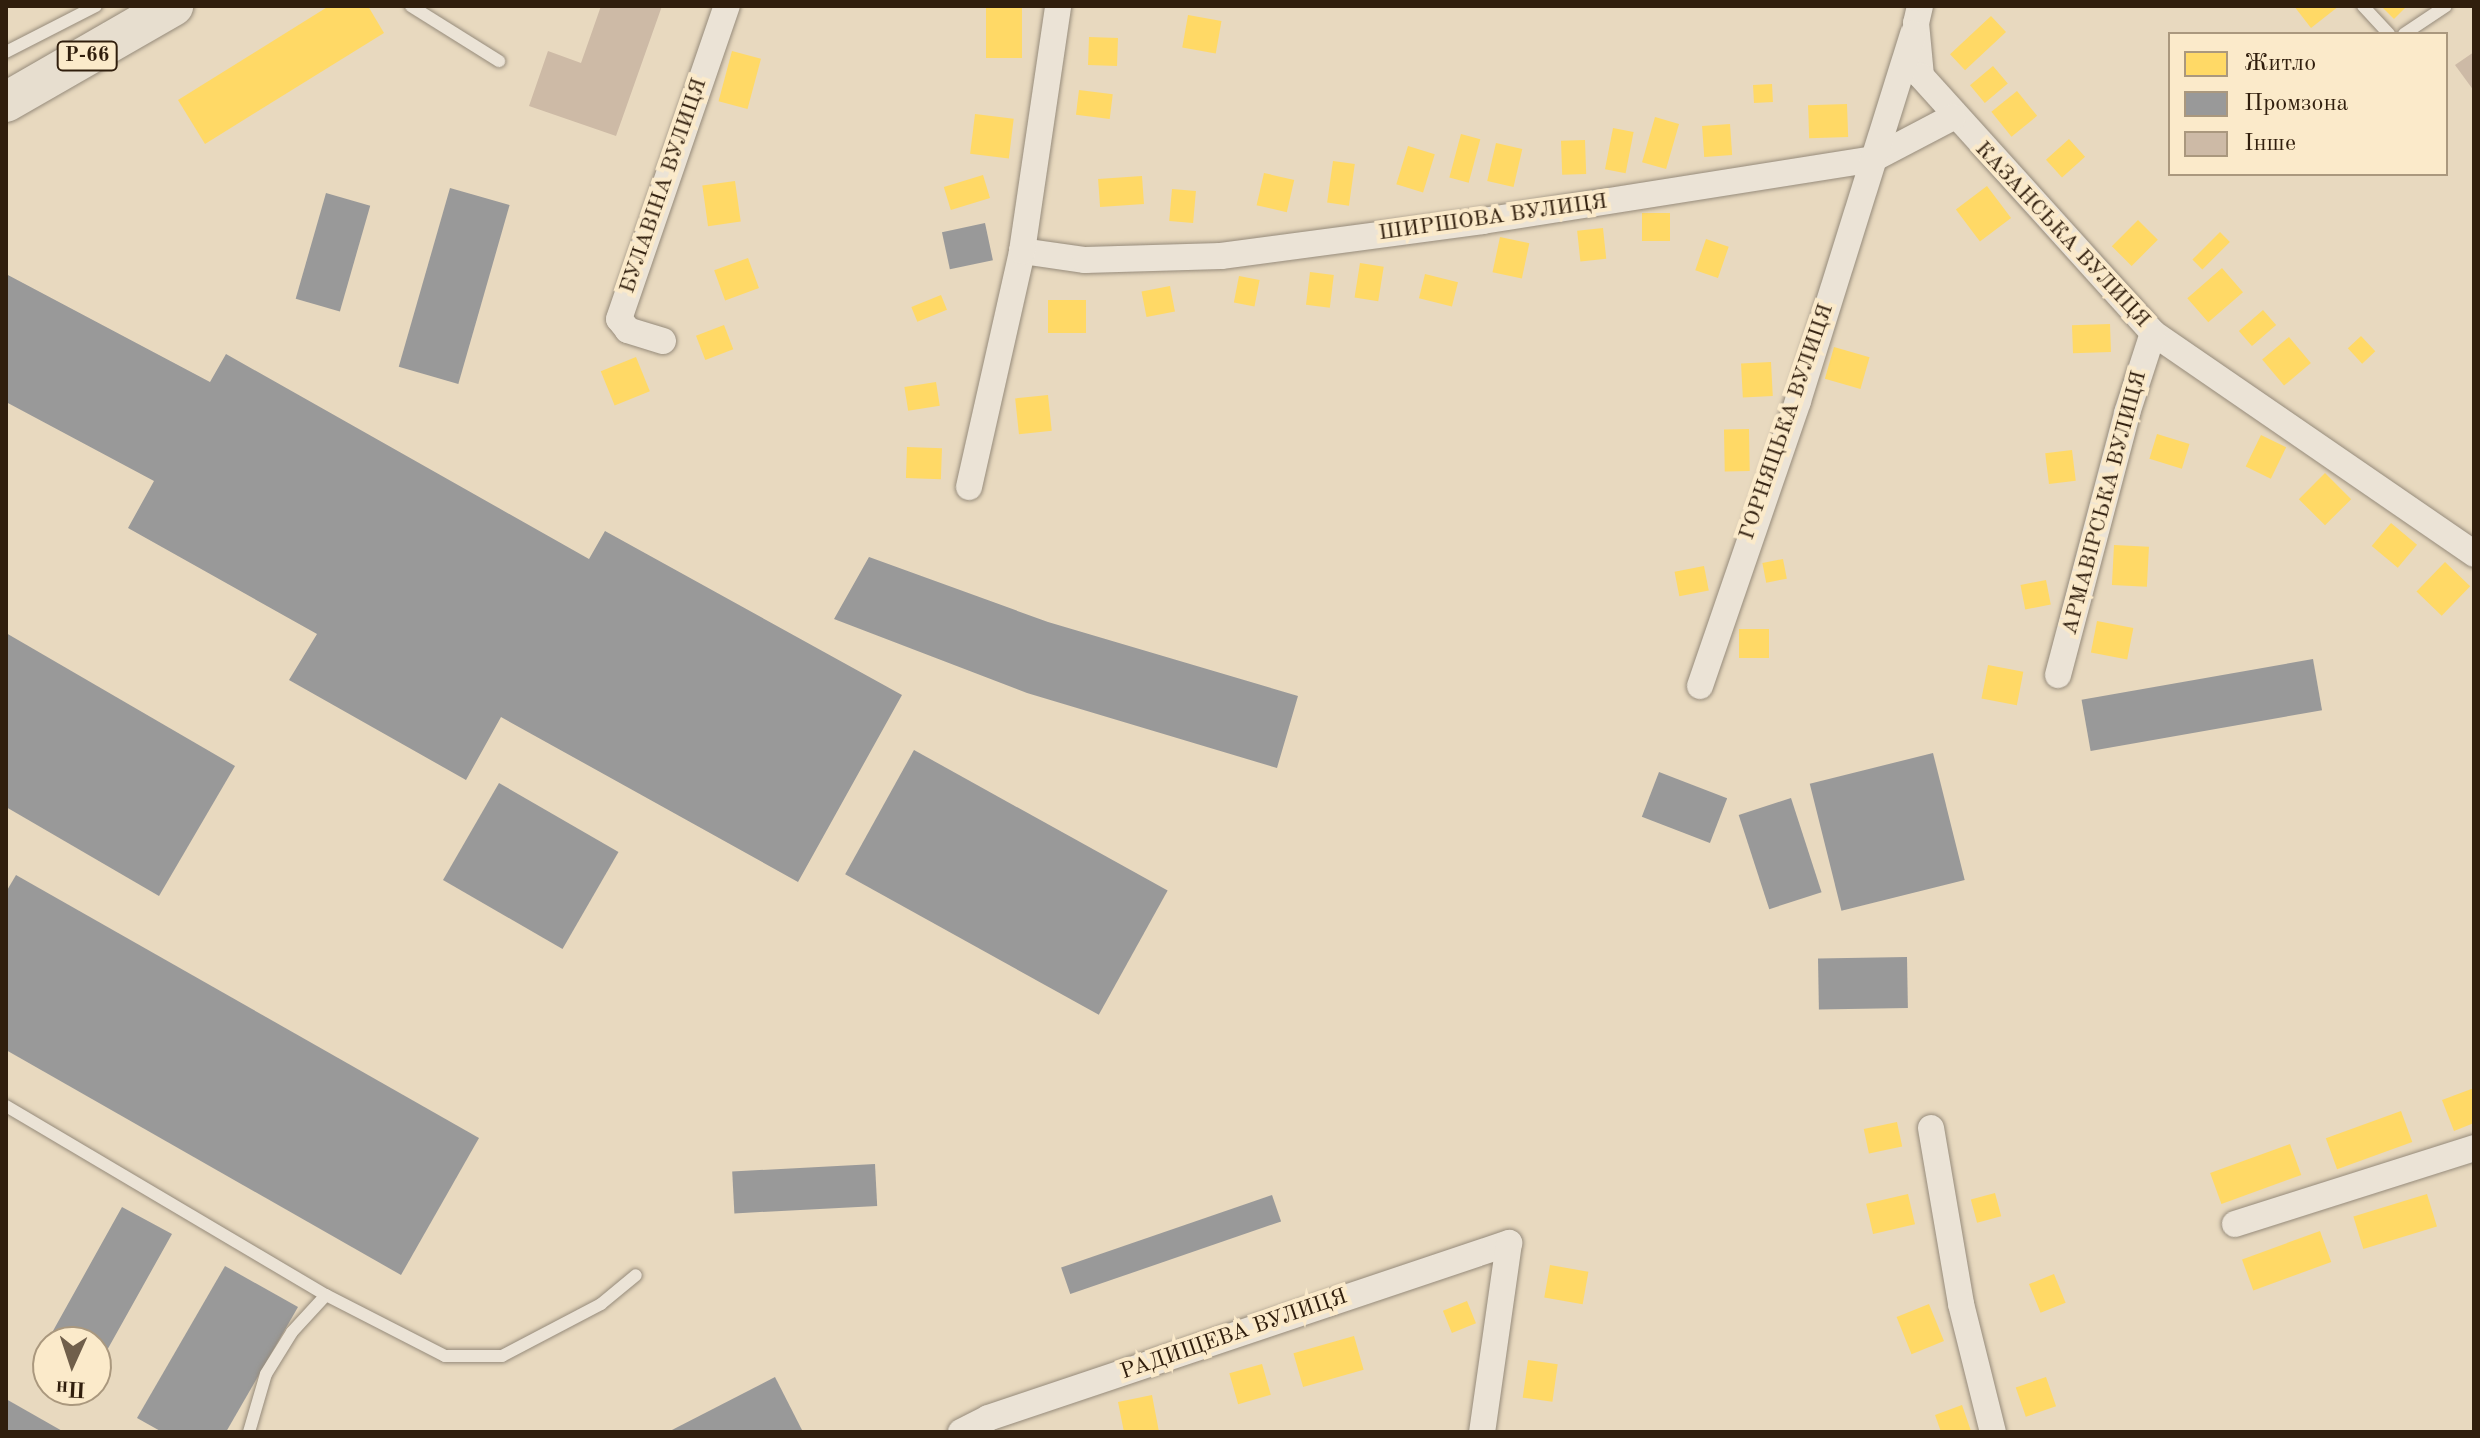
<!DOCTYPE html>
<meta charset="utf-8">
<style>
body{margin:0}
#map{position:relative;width:2480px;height:1438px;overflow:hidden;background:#e8d9bf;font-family:"Old Standard TT",serif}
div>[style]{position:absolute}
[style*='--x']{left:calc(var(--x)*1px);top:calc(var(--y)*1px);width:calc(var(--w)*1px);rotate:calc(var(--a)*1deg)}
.homes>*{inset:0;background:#ffd966;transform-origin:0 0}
.industry>*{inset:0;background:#999;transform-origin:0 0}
.building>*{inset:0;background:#cdbaa6}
.roads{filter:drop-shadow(0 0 2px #968b7b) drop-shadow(0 0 2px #968b7b)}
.service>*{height:12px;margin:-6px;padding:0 6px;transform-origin:6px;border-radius:6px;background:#ebe3d6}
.minor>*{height:26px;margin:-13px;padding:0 13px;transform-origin:13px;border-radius:13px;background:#ebe3d6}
.primary>*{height:40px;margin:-20px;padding:0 20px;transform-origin:20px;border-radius:20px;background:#e7decf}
span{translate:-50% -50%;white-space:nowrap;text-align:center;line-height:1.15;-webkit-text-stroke:8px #fbeaca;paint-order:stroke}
.shield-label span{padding:2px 6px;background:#fbeaca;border:2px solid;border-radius:6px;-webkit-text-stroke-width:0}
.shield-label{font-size:20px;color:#301e0d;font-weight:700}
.street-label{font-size:22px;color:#301e0d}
.frame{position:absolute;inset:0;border:8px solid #301e0d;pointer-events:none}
.legend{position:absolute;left:2168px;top:32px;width:280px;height:144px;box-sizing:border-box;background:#fbeaca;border:2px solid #aa987e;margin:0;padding:10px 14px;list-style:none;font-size:24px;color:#301e0d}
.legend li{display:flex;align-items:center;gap:16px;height:40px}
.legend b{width:40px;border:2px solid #aa987e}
.north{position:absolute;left:32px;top:1326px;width:80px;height:80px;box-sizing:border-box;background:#fbeaca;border:2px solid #aa987e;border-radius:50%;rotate:183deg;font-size:22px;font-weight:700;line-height:32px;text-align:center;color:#301e0d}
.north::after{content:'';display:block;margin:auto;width:28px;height:36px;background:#705f4b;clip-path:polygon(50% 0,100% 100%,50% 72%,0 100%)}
</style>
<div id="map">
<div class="homes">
<i style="clip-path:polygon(329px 6px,368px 6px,384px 33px,205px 144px,178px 100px)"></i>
<i style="left:986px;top:6px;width:36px;height:52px"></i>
<i style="clip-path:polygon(2294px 6px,2339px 6px,2311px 28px)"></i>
<i style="clip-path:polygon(2381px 6px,2407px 6px,2394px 19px)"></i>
<i style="left:1188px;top:15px;width:34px;height:33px;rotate:10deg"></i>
<i style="left:1991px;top:16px;width:22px;height:56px;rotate:47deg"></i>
<i style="left:1089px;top:37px;width:29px;height:28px;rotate:2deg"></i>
<i style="left:732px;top:51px;width:30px;height:52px;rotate:15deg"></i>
<i style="left:1993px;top:66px;width:23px;height:30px;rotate:50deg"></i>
<i style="left:1772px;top:84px;width:18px;height:19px;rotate:87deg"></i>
<i style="left:1079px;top:90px;width:34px;height:25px;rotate:7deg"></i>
<i style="left:2017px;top:91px;width:32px;height:33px;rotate:51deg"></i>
<i style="left:1847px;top:104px;width:33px;height:39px;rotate:88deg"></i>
<i style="left:975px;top:114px;width:39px;height:40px;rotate:7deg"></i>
<i style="left:1655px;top:117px;width:25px;height:47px;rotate:16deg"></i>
<i style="left:1730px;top:124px;width:31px;height:28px;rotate:86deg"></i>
<i style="left:1613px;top:128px;width:21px;height:42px;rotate:11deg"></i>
<i style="left:1461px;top:134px;width:20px;height:45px;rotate:15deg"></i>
<i style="left:2069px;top:139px;width:24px;height:31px;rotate:48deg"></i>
<i style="left:1585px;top:140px;width:34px;height:24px;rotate:88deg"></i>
<i style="left:1496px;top:143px;width:27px;height:39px;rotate:13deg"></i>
<i style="left:1408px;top:146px;width:28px;height:40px;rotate:17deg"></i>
<i style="left:1333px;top:161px;width:22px;height:42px;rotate:8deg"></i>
<i style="left:1264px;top:173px;width:31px;height:33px;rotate:13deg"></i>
<i style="left:983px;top:175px;width:24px;height:41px;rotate:73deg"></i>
<i style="left:1142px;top:176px;width:28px;height:44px;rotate:86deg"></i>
<i style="left:735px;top:181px;width:41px;height:33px;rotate:82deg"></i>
<i style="left:1987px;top:186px;width:40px;height:39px;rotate:53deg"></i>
<i style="left:1172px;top:189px;width:24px;height:32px;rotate:5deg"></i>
<i style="left:1642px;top:213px;width:28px;height:28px"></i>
<i style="left:2138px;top:220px;width:28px;height:37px;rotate:45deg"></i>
<i style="left:1603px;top:228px;width:31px;height:26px;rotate:84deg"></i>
<i style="left:2220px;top:232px;width:14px;height:39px;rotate:45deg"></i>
<i style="left:1500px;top:237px;width:30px;height:36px;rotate:12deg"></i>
<i style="left:1706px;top:239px;width:24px;height:33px;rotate:19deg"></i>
<i style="left:748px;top:258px;width:32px;height:36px;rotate:70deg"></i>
<i style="left:1360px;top:263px;width:24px;height:35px;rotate:9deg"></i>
<i style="left:2222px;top:268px;width:32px;height:46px;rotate:49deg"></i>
<i style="left:1310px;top:272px;width:24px;height:33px;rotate:7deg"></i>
<i style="left:1425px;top:274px;width:34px;height:25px;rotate:14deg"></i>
<i style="left:1239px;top:276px;width:21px;height:27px;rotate:11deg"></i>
<i style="left:1170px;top:286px;width:26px;height:29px;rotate:79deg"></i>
<i style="left:941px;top:295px;width:16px;height:32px;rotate:68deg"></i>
<i style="left:1048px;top:300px;width:38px;height:33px"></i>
<i style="left:2263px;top:310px;width:20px;height:32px;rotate:49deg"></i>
<i style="left:2110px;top:324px;width:28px;height:38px;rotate:88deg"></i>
<i style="left:724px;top:325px;width:26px;height:30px;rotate:69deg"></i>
<i style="left:2361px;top:336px;width:21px;height:18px;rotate:47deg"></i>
<i style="left:2289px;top:337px;width:34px;height:35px;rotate:50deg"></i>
<i style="left:1834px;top:347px;width:37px;height:33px;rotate:16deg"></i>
<i style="left:636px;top:357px;width:37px;height:38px;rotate:68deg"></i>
<i style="left:1771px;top:362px;width:34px;height:30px;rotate:87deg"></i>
<i style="left:936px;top:382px;width:24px;height:32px;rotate:81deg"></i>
<i style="left:1048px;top:395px;width:36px;height:33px;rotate:84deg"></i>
<i style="left:1749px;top:429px;width:42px;height:25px;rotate:89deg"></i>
<i style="left:2157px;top:434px;width:34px;height:26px;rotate:17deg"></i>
<i style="left:2261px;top:435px;width:28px;height:35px;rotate:26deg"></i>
<i style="left:907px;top:447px;width:35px;height:31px;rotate:2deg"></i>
<i style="left:2072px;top:450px;width:31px;height:27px;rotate:83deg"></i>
<i style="left:2325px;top:473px;width:37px;height:37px;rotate:45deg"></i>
<i style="left:2391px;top:523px;width:34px;height:30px;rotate:40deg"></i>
<i style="left:2114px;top:545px;width:35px;height:40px;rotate:3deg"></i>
<i style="left:1783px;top:559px;width:20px;height:21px;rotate:79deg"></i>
<i style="left:2445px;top:562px;width:35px;height:41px;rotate:44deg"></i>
<i style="left:1704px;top:566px;width:25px;height:30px;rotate:79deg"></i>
<i style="left:2046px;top:580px;width:25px;height:26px;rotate:79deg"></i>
<i style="left:2097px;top:621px;width:37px;height:32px;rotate:11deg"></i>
<i style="left:1739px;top:629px;width:30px;height:29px"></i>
<i style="left:1988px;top:665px;width:36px;height:34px;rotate:11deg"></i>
<i style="clip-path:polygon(2474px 1088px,2474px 1123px,2454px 1131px,2442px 1100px)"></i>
<i style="left:2401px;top:1111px;width:33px;height:80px;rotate:70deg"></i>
<i style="left:1897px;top:1122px;width:25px;height:34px;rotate:78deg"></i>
<i style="left:2290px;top:1144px;width:33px;height:85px;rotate:70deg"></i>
<i style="left:1995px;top:1193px;width:24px;height:25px;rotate:75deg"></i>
<i style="left:1908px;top:1194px;width:31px;height:43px;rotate:77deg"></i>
<i style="left:2427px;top:1194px;width:34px;height:77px;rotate:73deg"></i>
<i style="left:2320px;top:1231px;width:33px;height:83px;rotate:70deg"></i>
<i style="left:1550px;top:1265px;width:39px;height:33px;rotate:10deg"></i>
<i style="left:2054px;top:1274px;width:31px;height:27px;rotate:68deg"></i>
<i style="left:1467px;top:1301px;width:24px;height:26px;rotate:68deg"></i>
<i style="left:1929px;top:1304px;width:40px;height:35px;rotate:68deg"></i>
<i style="left:1354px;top:1336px;width:35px;height:63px;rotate:74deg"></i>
<i style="left:1528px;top:1360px;width:30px;height:38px;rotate:8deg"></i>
<i style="left:1262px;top:1364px;width:32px;height:34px;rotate:74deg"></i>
<i style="left:2046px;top:1377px;width:31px;height:32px;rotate:71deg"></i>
<i style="clip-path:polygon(1152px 1395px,1159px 1432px,1124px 1432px,1118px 1402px)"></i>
<i style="clip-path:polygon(1962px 1405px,1971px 1431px,1941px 1432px,1935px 1415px)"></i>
</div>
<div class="industry">
<i style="left:450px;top:188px;width:62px;height:186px;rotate:16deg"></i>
<i style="left:326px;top:193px;width:46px;height:110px;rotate:16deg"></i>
<i style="left:985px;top:223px;width:38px;height:44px;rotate:78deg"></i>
<i style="clip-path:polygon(6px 274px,210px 382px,226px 354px,589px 559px,605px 531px,902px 695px,798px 882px,501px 717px,466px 780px,289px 680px,317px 634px,128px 528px,154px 481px,6px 402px)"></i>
<i style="clip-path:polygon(869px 557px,1048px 622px,1298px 696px,1277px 768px,1027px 693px,834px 619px)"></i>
<i style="clip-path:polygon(6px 633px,235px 766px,159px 896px,6px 807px)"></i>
<i style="left:2313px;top:659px;width:52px;height:235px;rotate:80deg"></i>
<i style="left:914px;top:750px;width:290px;height:142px;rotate:29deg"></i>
<i style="left:1933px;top:753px;width:131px;height:127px;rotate:76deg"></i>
<i style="left:1659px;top:772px;width:73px;height:48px;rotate:21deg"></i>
<i style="left:499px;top:783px;width:138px;height:112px;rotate:30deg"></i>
<i style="left:1791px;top:798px;width:99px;height:55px;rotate:72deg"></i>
<i style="clip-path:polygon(16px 875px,479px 1138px,401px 1275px,6px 1050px,6px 892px)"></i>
<i style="left:1907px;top:957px;width:51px;height:89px;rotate:89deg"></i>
<i style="left:875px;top:1164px;width:42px;height:143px;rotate:87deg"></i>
<i style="left:1272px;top:1195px;width:28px;height:223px;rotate:71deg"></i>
<i style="clip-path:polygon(122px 1207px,172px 1234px,96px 1370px,96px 1342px,48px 1342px,48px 1361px,39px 1356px)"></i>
<i style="clip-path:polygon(225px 1266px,298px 1307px,226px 1432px,162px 1432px,137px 1418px)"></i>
<i style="clip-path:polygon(775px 1377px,803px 1432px,668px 1432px)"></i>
<i style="clip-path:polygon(6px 1399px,64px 1432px,6px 1432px)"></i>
</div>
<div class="building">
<i style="clip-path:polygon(601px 6px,662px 6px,616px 136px,529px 106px,548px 51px,581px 63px)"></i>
<i style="clip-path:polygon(2474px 52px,2474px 91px,2455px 65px)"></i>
</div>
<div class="roads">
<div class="service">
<i style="--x:411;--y:6;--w:104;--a:32"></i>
<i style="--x:2363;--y:6;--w:38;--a:47"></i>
<i style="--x:2404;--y:34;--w:50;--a:-33.7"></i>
<i style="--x:6;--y:52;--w:101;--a:-27.1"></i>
<i style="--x:6;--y:1106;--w:372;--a:30.6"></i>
<i style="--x:326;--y:1295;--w:134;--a:27.1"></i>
<i style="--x:445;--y:1356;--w:57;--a:0"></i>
<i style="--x:502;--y:1356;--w:112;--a:-27.7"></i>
<i style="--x:601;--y:1304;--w:45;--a:-39.6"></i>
<i style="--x:249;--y:1432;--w:60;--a:-73.7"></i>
<i style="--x:266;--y:1374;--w:49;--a:-58.2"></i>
<i style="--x:292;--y:1332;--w:50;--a:-47.4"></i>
</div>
<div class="minor">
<i style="--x:1920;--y:6;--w:17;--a:103"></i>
<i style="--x:1916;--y:23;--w:53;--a:84.6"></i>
<i style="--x:1921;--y:76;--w:346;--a:47.9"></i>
<i style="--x:2153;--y:333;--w:390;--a:34.5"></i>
<i style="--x:1022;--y:251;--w:64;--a:8.1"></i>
<i style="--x:1085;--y:260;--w:136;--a:-1.7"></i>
<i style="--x:1221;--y:256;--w:264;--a:-7.6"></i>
<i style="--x:1483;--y:221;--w:395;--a:-9"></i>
<i style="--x:1873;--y:159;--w:90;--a:-27.7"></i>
<i style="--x:663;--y:341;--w:37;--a:-163"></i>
<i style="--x:628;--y:330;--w:14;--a:-129"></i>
<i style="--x:619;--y:319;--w:331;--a:-71"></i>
<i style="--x:969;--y:487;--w:242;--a:-77.3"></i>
<i style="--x:1022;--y:251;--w:248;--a:-81.6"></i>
<i style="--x:2058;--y:675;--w:271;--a:-75.2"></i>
<i style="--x:2127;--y:413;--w:84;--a:-72"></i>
<i style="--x:1700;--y:686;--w:301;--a:-71"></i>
<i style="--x:1798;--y:401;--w:385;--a:-72.6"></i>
<i style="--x:1931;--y:1128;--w:179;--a:80.3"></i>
<i style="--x:1961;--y:1304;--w:132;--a:76"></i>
<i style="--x:2235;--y:1224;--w:251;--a:-17.6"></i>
<i style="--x:961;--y:1432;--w:30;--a:-27"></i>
<i style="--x:988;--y:1418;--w:550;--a:-18.57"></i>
<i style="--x:1509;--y:1243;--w:191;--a:98.1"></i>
</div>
<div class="primary">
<i style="--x:6;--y:102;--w:193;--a:-29.9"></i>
</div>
</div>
<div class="shield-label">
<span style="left:87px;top:56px">Р-66</span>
</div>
<div class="street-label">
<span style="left:664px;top:186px;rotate:-71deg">БУЛАВІНА ВУЛИЦЯ</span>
<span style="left:1493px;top:218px;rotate:-8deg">ШИРШОВА ВУЛИЦЯ</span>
<span style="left:2062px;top:235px;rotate:47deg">КАЗАНСЬКА ВУЛИЦЯ</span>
<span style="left:1787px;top:422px;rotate:-71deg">ГОРНЯЦЬКА ВУЛИЦЯ</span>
<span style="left:2105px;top:503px;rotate:-75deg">АРМАВІРСЬКА ВУЛИЦЯ</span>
<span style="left:1234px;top:1335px;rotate:-19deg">РАДИЩЕВА ВУЛИЦЯ</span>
</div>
<div class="frame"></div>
<ul class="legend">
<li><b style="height:22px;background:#ffd966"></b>Житло</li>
<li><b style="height:22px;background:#999"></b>Промзона</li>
<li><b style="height:22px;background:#cdbaa6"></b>Інше</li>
</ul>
<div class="north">Пн</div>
</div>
